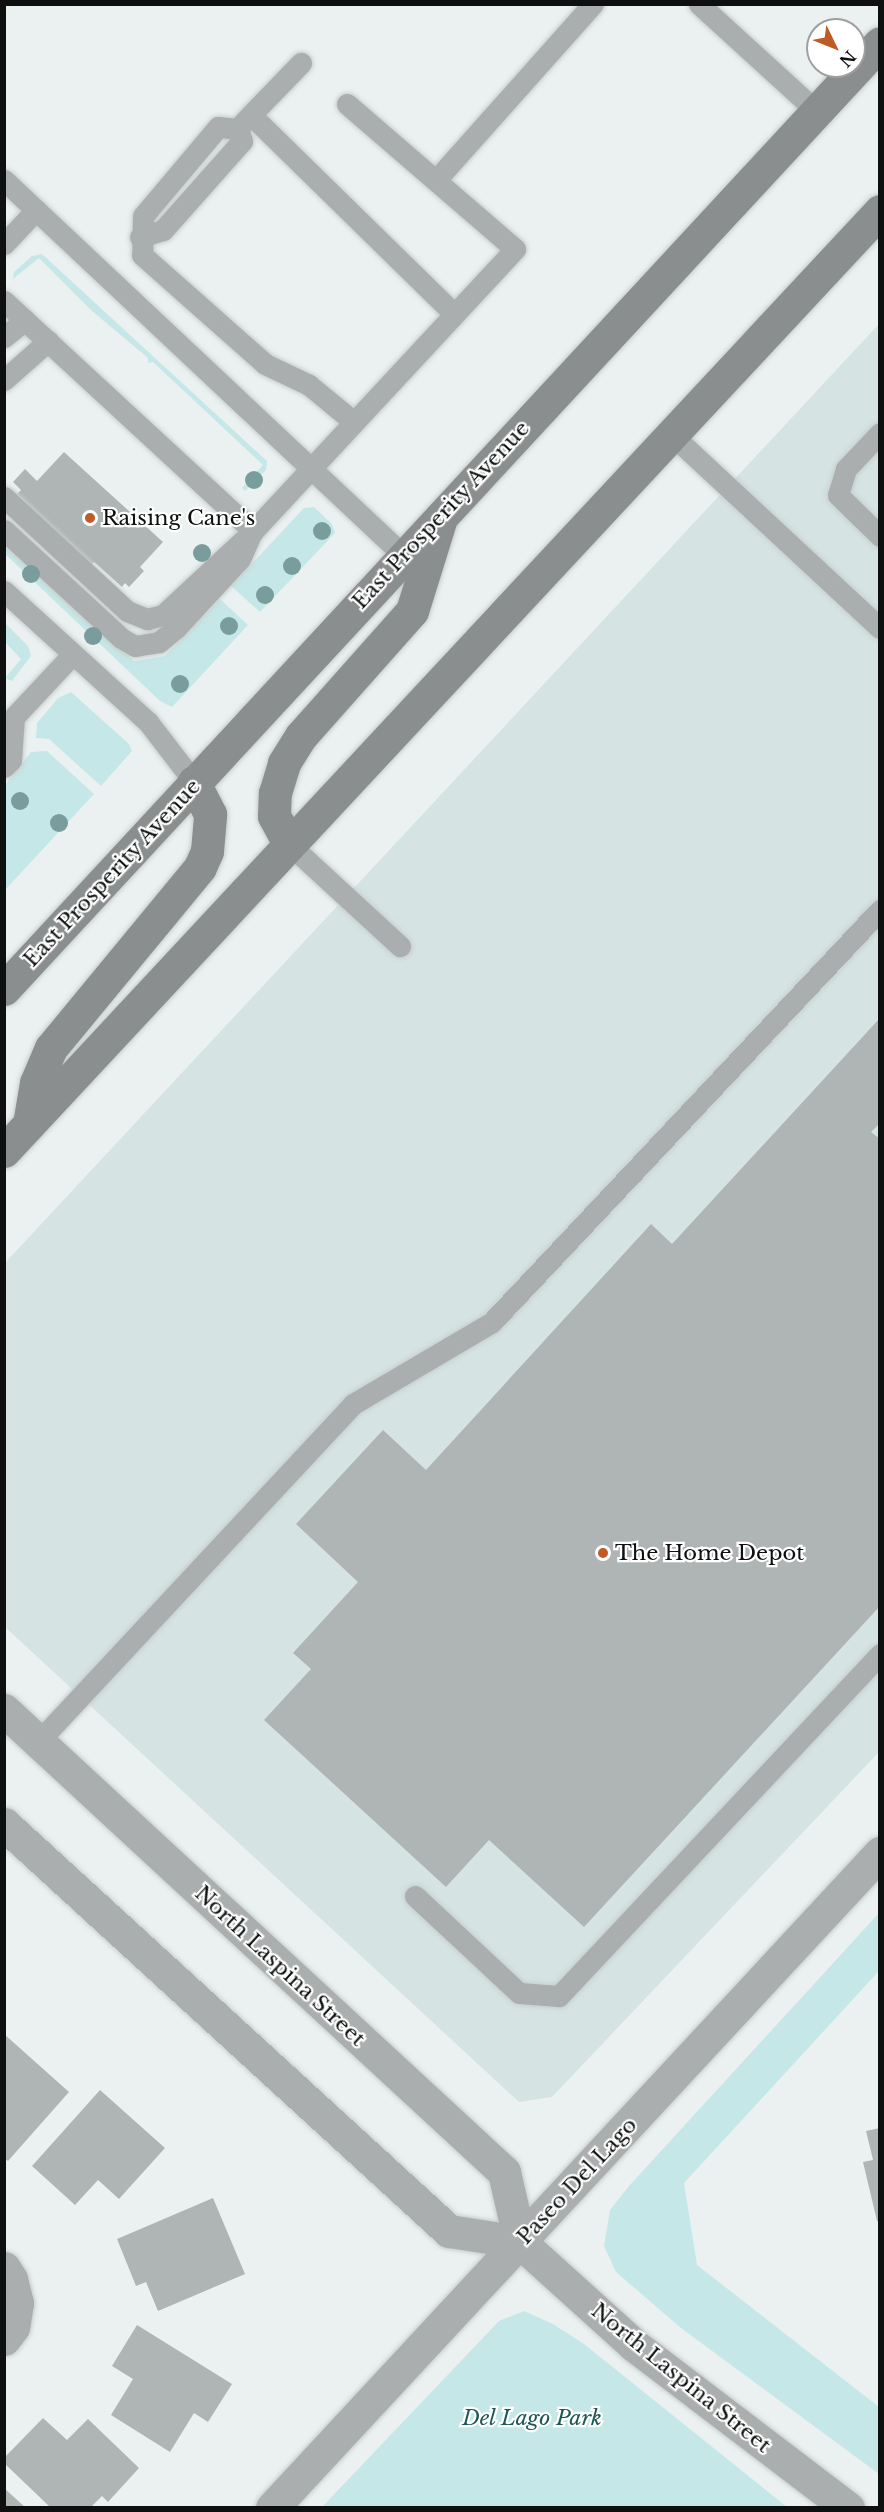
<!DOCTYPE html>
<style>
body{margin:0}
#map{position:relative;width:884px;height:2512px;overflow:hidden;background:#ebf1f1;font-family:"Libre Baskerville",serif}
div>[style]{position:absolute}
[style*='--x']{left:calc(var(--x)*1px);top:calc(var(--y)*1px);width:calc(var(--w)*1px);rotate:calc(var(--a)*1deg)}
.built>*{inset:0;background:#d5e3e3}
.green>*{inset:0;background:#c6e7e7}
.building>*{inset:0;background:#afb4b4}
.roads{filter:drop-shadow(0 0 2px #c8cdcd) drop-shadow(0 0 2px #c8cdcd)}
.service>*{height:21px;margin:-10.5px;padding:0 10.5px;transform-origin:10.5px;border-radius:10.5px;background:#abaeae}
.minor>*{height:33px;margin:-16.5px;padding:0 16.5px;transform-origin:16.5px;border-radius:16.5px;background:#abaeae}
.tertiary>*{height:33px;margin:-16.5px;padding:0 16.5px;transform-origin:16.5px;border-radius:16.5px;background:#abaeae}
.secondary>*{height:33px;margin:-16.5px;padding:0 16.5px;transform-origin:16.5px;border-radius:16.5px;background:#8b8e8e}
.trees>*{width:18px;height:18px;margin:-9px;border-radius:50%;background:#799c9c}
.dots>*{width:16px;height:16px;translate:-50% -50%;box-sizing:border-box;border:3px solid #fff;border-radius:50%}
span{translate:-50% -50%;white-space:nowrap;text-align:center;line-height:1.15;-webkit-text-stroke:4.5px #fff;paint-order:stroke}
.street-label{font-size:21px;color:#0e1010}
.poi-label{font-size:21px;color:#0e1010}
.left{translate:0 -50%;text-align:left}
.park-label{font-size:21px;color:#1c5757;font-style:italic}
.frame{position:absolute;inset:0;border:6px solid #0e1010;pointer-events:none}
.north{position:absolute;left:806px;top:18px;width:60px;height:60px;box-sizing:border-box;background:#fff;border:2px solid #9f9f9f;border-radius:50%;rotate:133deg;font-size:16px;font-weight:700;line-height:24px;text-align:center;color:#0e1010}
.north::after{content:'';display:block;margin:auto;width:21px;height:27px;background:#bf5b27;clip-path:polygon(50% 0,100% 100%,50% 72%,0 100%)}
</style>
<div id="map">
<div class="built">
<i style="clip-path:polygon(879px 324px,879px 1752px,552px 2097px,519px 2102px,5px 1627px,4px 1264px)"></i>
</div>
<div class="green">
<i style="clip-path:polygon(42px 254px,267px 461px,266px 470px,245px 491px,242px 488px,263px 465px,153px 362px,148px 363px,148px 358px,92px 311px,39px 258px,13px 279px,14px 272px,32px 256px)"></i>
<i style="clip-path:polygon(314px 507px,332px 524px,335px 533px,260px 612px,231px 586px,304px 508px)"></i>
<i style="clip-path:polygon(4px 544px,134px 661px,165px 656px,220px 599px,248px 625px,172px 707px,160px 701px,5px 554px)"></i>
<i style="clip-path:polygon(5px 623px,28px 646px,31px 656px,12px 681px,5px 678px,21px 659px,5px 642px)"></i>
<i style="clip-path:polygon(71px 692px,129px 744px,132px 751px,101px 786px,49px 739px,36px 738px,37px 723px,58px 698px)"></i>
<i style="clip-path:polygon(47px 751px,94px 794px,5px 890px,5px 785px,31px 752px)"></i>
<i style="clip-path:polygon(879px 1913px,879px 1971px,684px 2183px,697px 2265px,879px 2407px,879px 2474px,681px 2328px,616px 2272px,604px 2246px,610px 2210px,629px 2186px)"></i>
<i style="clip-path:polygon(524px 2311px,553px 2324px,584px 2344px,787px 2507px,322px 2507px,499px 2321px)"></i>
</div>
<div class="building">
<i style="clip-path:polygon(64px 452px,163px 542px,140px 567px,144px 571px,129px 587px,125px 583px,122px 587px,94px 562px,91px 565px,17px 494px,21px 490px,13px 482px,25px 469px,37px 481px)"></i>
<i style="clip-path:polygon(880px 1018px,880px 1123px,871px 1132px,880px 1139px,880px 1606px,584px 1927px,489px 1840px,446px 1887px,264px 1720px,311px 1669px,293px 1653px,358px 1582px,296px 1524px,383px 1430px,426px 1470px,651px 1224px,672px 1244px)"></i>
<i style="clip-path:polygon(4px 2034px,69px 2092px,8px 2161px,4px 2158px)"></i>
<i style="clip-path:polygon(100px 2090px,165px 2148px,119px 2199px,98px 2180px,75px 2205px,32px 2166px)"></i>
<i style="clip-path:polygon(880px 2128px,880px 2221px,877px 2221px,863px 2162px,873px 2160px,866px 2131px)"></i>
<i style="clip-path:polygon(213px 2198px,245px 2274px,158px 2311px,146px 2282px,136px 2286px,117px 2239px)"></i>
<i style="clip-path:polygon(137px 2325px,232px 2384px,208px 2422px,194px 2413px,170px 2452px,111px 2415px,133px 2379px,112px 2366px)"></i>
<i style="clip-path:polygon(43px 2418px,67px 2440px,88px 2419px,139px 2468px,108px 2502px,102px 2496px,90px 2508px,51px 2508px,4px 2463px,4px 2458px)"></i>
<i style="clip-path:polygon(4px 2488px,26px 2508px,4px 2508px)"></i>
</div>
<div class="roads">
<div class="service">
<i style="--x:699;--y:4;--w:159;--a:42.4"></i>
<i style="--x:251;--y:115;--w:284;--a:44.4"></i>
<i style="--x:242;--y:124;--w:85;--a:-46"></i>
<i style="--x:238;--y:129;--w:20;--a:-174"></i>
<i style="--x:218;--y:127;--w:116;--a:130.1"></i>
<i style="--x:143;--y:216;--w:39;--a:91"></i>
<i style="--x:142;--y:255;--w:164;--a:41.5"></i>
<i style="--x:265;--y:364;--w:49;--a:25.5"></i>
<i style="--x:309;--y:385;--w:58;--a:39.4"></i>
<i style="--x:4;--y:180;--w:548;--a:43.22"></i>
<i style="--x:436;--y:180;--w:236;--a:-48.3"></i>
<i style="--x:140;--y:237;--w:24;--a:-17"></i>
<i style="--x:163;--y:230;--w:119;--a:-48.4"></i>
<i style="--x:242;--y:141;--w:13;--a:-108"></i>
<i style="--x:4;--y:244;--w:47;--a:-46.7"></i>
<i style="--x:4;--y:301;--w:339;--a:42.7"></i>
<i style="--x:4;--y:337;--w:27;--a:-39"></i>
<i style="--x:4;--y:380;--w:59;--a:-41.6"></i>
<i style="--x:880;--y:433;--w:50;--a:133.4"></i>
<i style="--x:846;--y:469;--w:27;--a:107"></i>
<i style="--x:838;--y:495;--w:59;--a:44.3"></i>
<i style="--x:671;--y:434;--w:285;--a:42.9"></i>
<i style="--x:4;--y:497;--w:168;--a:42.8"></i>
<i style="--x:127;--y:611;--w:22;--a:22"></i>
<i style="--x:147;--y:619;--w:16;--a:-14"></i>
<i style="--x:163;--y:615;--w:123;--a:-43"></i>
<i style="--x:253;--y:531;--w:385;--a:-47.1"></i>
<i style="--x:515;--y:249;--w:222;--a:-139.2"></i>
<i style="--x:4;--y:530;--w:159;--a:42.7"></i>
<i style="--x:121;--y:638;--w:16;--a:30"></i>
<i style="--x:135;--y:646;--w:24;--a:-9"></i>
<i style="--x:159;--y:642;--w:22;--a:-39"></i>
<i style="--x:176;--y:628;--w:94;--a:-47.2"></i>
<i style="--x:240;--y:559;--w:27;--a:-66"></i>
<i style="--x:4;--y:591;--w:195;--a:42.3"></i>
<i style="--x:148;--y:722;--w:76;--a:52.5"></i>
<i style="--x:4;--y:767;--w:10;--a:-45"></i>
<i style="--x:11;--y:760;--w:43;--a:-86"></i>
<i style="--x:14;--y:717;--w:85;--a:-46.9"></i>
<i style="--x:289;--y:844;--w:151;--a:42.6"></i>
<i style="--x:38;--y:1742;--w:462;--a:-47"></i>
<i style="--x:353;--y:1404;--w:161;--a:-30.5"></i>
<i style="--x:492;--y:1322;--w:566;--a:-46.72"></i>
<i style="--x:415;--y:1896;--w:142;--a:43"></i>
<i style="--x:519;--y:1993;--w:40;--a:4.3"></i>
<i style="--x:559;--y:1996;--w:469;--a:-46.8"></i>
</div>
<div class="minor">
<i style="--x:520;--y:2242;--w:154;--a:42.1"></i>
<i style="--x:634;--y:2345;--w:269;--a:37.3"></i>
<i style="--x:4;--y:2268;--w:13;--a:58"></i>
<i style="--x:11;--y:2279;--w:25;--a:76"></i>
<i style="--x:17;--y:2303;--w:24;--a:99"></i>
<i style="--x:13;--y:2327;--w:15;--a:127"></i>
</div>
<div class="tertiary">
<i style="--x:4;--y:1710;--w:681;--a:42.74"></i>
<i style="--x:504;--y:2172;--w:72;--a:77.1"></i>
<i style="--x:4;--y:1824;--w:603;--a:42.45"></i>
<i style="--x:449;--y:2231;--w:72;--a:8.8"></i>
<i style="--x:272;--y:2508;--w:894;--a:-47.13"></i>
</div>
<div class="secondary">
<i style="--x:289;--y:844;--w:32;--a:-118"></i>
<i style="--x:274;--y:816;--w:23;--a:-88"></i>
<i style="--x:275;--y:793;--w:31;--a:-73"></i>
<i style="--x:284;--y:763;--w:32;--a:-58"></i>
<i style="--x:301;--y:736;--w:167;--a:-48.4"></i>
<i style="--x:412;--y:611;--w:94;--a:-72.7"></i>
<i style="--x:4;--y:989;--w:1289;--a:-47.2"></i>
<i style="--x:29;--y:1124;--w:42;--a:-80.3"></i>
<i style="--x:36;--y:1083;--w:38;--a:-67"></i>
<i style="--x:51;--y:1048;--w:234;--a:-50.5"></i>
<i style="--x:200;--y:867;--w:17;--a:-66"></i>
<i style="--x:207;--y:851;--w:37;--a:-85"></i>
<i style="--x:210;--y:814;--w:36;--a:-117"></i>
<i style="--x:4;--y:1151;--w:1285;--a:-47.02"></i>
</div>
</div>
<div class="trees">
<i style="left:254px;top:480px"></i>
<i style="left:322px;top:531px"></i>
<i style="left:202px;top:553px"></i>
<i style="left:292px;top:566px"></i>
<i style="left:31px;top:574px"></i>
<i style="left:265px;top:595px"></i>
<i style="left:229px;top:626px"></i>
<i style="left:93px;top:636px"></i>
<i style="left:180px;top:684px"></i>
<i style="left:20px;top:801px"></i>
<i style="left:59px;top:823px"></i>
</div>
<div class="dots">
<i style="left:90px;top:518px;background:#bf5b27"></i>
<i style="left:603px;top:1553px;background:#bf5b27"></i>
</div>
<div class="street-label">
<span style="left:441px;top:515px;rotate:-47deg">East Prosperity Avenue</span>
<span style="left:112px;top:873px;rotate:-47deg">East Prosperity Avenue</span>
<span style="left:280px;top:1966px;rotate:43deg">North Laspina Street</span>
<span style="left:577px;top:2181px;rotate:-47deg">Paseo Del Lago</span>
<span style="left:681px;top:2378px;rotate:39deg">North Laspina Street</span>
</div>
<div class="poi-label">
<span class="left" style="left:102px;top:518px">Raising Cane's</span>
<span class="left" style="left:615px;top:1553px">The Home Depot</span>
</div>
<div class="park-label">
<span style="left:532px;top:2418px">Del Lago Park</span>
</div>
<div class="frame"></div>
<div class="north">N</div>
</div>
